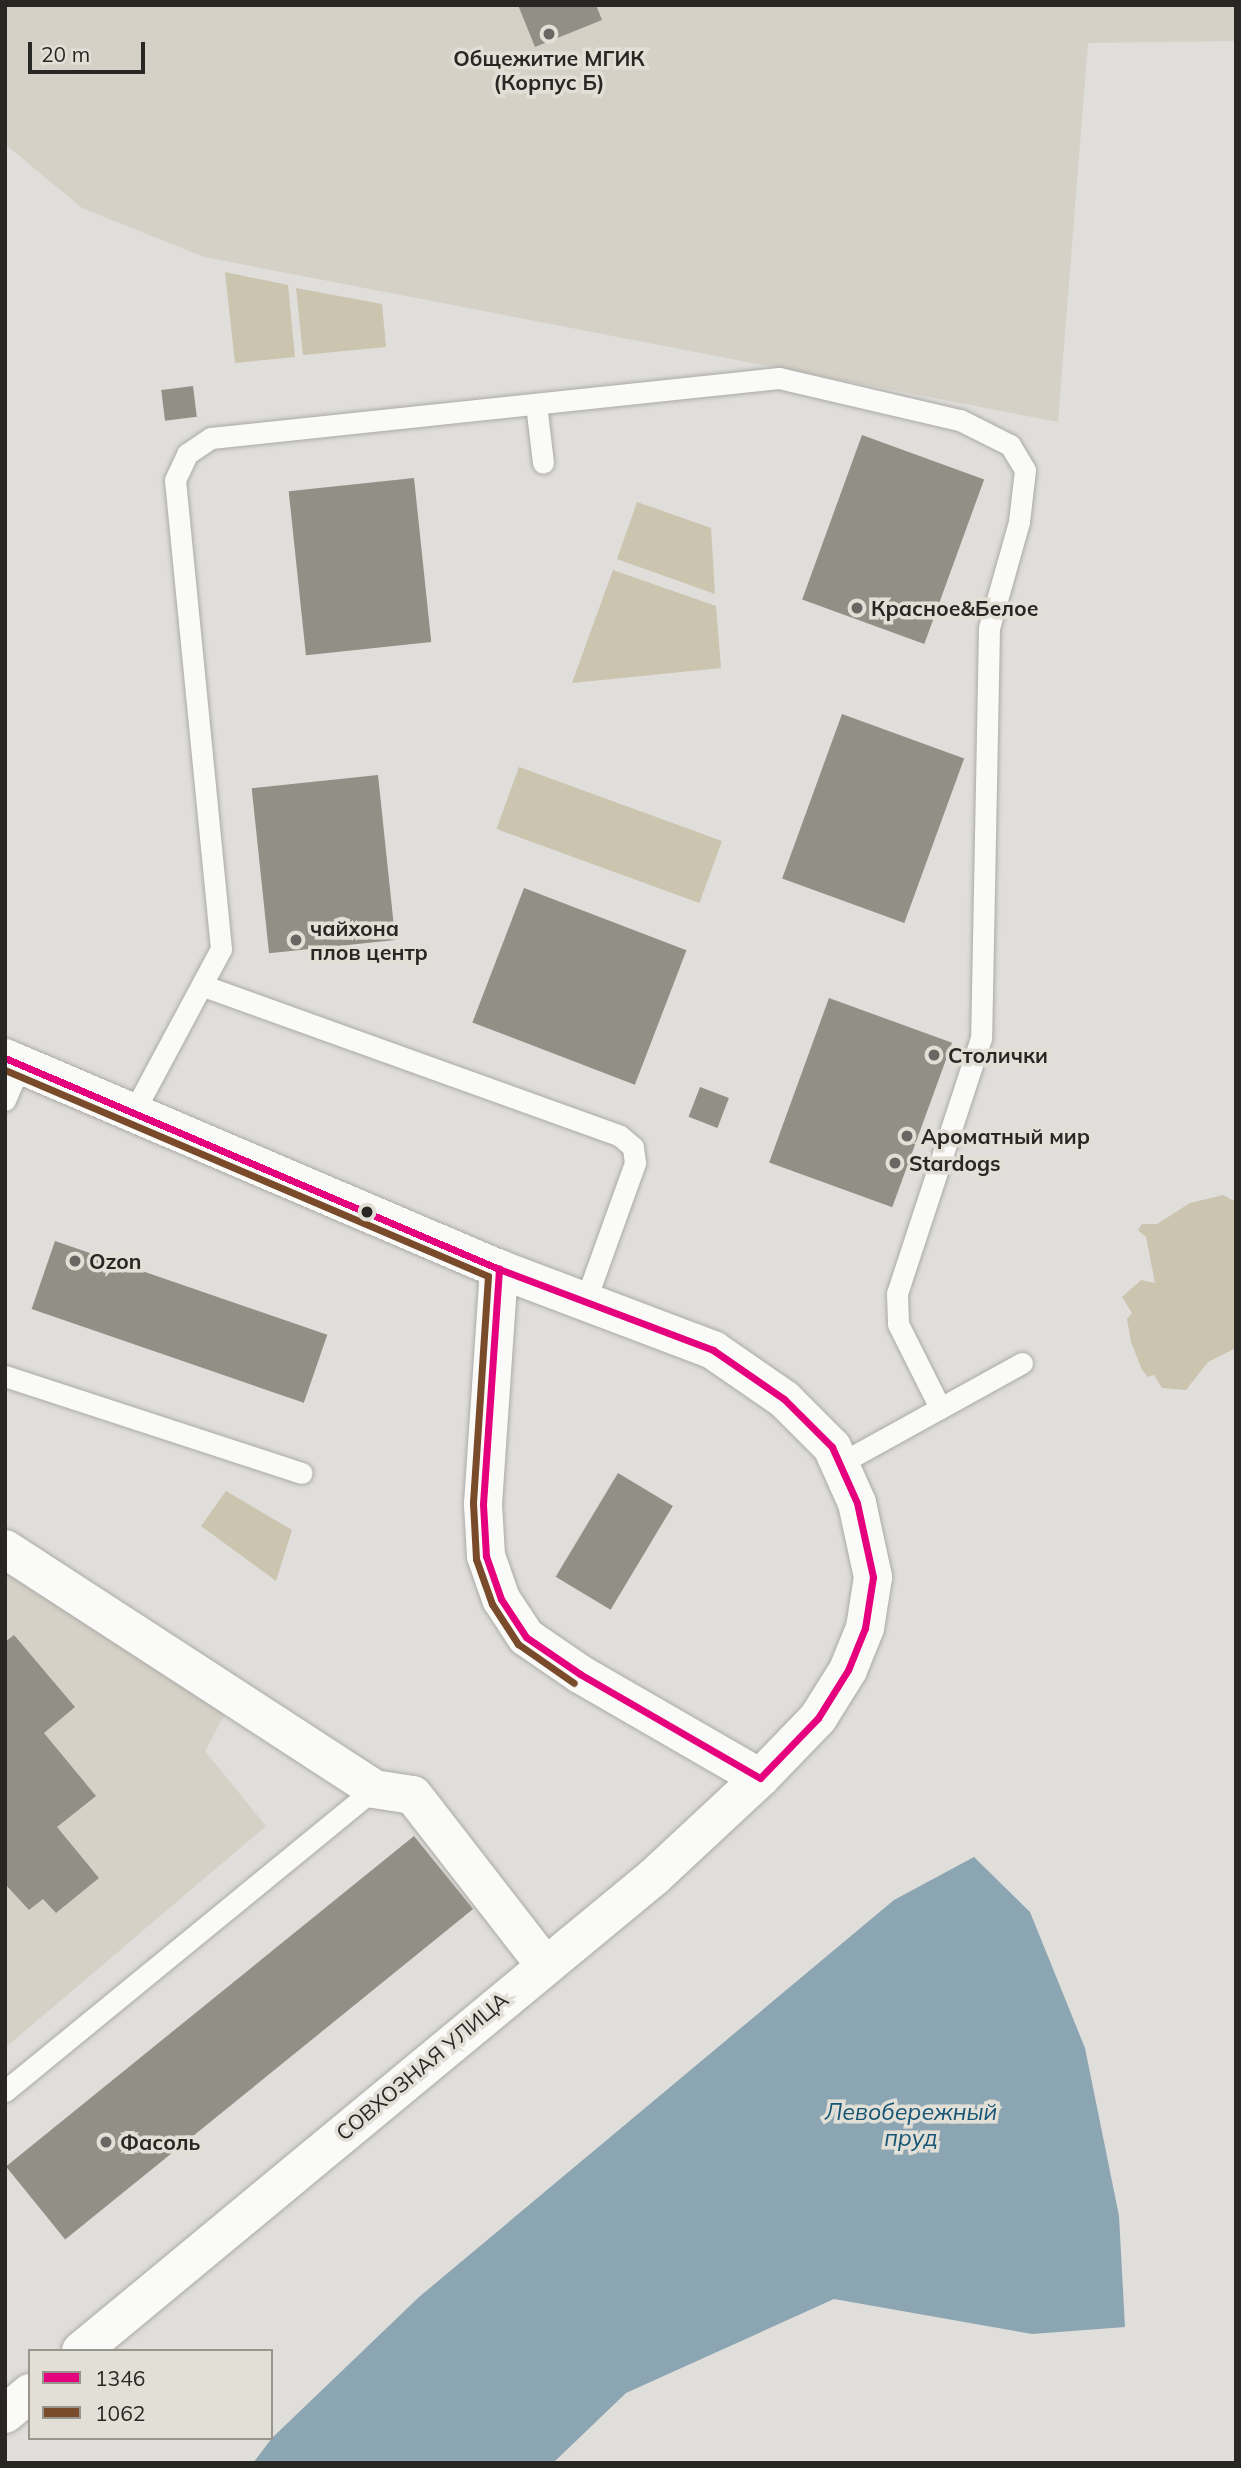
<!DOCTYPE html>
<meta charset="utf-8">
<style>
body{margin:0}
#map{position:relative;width:1241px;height:2468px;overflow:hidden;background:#dfdeda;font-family:Mulish,sans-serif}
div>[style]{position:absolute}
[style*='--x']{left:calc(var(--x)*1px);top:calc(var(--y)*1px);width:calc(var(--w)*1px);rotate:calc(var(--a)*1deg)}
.built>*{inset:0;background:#d5d1c7}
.green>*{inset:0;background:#cbc4af;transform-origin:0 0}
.water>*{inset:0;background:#8ca5b2}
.building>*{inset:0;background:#918f86;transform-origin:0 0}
.roads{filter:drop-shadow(0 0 2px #abaaa6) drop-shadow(0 0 2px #abaaa6)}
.service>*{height:21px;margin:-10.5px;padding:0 10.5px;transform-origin:10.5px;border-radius:10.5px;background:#fafaf9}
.minor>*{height:38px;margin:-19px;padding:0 19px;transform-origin:19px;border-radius:19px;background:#fafaf9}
.tertiary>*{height:38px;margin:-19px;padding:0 19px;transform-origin:19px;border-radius:19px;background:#fafaf9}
.bus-1>*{height:7px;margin:-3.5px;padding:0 3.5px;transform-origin:3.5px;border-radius:3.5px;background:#e5007d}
.bus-2>*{height:7px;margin:-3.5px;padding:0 3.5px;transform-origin:3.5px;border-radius:3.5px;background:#7a4b2a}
.dots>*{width:19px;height:19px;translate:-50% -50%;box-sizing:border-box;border:4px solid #e2dfd7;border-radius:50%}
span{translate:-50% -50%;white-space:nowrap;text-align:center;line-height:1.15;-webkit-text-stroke:7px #e2dfd7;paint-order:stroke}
.poi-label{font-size:21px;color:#282724;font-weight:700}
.left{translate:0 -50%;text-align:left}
.street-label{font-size:21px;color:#282724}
.water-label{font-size:23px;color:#155575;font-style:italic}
.frame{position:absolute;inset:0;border:7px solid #282724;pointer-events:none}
.legend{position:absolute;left:28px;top:2349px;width:245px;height:91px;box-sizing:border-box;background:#e2dfd7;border:2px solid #98958f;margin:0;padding:9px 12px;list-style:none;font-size:21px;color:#282724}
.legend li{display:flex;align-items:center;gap:14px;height:35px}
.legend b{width:35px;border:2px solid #98958f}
.scale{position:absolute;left:28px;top:42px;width:117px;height:32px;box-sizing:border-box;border:4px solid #282724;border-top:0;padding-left:9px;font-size:21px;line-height:24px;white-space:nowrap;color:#282724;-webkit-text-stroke:5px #e2dfd7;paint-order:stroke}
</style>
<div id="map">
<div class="built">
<i style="clip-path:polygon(5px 5px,1236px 5px,1236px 41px,1088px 43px,1058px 422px,204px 257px,82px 208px,5px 144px)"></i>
<i style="clip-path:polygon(5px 1563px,227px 1710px,205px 1751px,266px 1826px,5px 2048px)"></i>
</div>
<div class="green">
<i style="clip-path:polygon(225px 272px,288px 285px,295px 357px,235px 363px)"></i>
<i style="clip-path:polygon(296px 288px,382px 304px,386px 347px,303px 355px)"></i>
<i style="clip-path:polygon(637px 502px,711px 528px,715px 594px,617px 559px)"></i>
<i style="clip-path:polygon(613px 570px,716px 606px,721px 668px,572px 683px)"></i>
<i style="left:519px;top:767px;width:216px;height:66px;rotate:20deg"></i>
<i style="clip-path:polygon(1223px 1195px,1236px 1202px,1236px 1348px,1208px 1362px,1186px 1390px,1162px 1388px,1154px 1375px,1148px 1377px,1142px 1370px,1131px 1342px,1127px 1319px,1132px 1313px,1122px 1297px,1141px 1280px,1155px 1283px,1146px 1237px,1138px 1230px,1142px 1224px,1157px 1224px,1190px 1203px)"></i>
<i style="clip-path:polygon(226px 1491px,292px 1530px,276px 1581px,201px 1526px)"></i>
</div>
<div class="water">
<i style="clip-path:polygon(974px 1857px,1030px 1912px,1085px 2048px,1119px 2216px,1125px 2327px,1032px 2334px,834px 2299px,626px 2393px,553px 2463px,253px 2463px,272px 2438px,419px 2297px,894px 1900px)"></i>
</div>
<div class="building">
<i style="clip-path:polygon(518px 5px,596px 5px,602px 20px,535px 47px)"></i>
<i style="left:193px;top:386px;width:31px;height:32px;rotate:83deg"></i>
<i style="left:862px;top:435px;width:130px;height:175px;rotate:20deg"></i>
<i style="left:414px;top:478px;width:165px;height:126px;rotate:84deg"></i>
<i style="left:842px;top:714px;width:130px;height:175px;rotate:20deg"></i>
<i style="left:378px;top:775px;width:166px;height:127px;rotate:84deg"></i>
<i style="left:524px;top:888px;width:174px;height:144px;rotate:21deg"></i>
<i style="left:829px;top:998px;width:131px;height:175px;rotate:20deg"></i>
<i style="left:700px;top:1087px;width:31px;height:32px;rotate:21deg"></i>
<i style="left:55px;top:1241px;width:288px;height:72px;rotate:19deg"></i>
<i style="left:618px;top:1473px;width:64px;height:121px;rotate:31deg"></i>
<i style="clip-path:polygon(14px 1635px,75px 1707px,44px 1733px,96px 1796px,57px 1827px,99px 1878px,56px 1913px,43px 1899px,29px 1910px,5px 1884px,5px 1642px)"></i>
<i style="left:414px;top:1836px;width:94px;height:525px;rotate:51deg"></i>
</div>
<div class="roads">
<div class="service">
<i style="--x:536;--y:404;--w:59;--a:83.2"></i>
<i style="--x:204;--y:986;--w:442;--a:19.8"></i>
<i style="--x:620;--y:1136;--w:17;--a:40"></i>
<i style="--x:633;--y:1147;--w:16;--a:83"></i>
<i style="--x:635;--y:1163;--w:148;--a:109.8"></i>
<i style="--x:5;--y:1100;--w:38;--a:-67"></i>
<i style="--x:133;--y:1113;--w:186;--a:-61.8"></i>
<i style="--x:221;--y:949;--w:471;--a:-95.6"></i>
<i style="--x:175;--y:480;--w:29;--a:-65"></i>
<i style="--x:187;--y:454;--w:29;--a:-34"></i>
<i style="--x:211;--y:438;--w:571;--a:-6.03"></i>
<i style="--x:779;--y:378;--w:186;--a:13.1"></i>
<i style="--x:960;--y:420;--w:56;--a:26.6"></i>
<i style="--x:1010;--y:445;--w:29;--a:59"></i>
<i style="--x:1025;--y:470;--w:52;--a:96.6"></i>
<i style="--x:1019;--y:522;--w:110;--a:105.8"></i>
<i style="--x:989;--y:628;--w:410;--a:91.1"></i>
<i style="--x:981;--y:1038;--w:269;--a:108.2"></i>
<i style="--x:897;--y:1294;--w:30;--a:88"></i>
<i style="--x:898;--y:1324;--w:94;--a:63.4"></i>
<i style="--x:5;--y:1376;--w:312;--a:18.1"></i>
<i style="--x:839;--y:1464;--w:209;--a:-28.9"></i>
<i style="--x:5;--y:2091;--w:477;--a:-39.3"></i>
</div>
<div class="minor">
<i style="--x:5;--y:1549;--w:440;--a:33"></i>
<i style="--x:374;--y:1789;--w:39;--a:9"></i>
<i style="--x:413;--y:1795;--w:215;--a:52.2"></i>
<i style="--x:81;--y:2351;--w:745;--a:-39.61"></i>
<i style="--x:655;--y:1876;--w:144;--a:-43"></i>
<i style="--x:5;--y:2414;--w:33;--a:-40"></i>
</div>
<div class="tertiary">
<i style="--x:5;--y:1058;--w:537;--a:23.13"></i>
<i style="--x:499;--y:1269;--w:229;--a:20.7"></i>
<i style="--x:713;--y:1350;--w:86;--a:34.6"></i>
<i style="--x:784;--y:1399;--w:68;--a:45"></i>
<i style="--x:832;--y:1447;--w:61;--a:65.9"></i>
<i style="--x:857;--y:1503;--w:76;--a:77.8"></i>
<i style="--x:873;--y:1577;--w:52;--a:98.9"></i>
<i style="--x:865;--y:1628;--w:45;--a:112"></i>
<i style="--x:848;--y:1670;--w:57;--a:122"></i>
<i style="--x:818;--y:1718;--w:83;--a:134"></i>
<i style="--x:760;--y:1778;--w:208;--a:-150"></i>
<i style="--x:580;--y:1674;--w:65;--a:-145.6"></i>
<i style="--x:526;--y:1637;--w:45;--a:-123.3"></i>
<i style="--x:501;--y:1599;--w:46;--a:-109.2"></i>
<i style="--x:486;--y:1556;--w:52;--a:-93.3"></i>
<i style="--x:483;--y:1504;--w:236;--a:-86.1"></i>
</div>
</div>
<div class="bus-1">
<i style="--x:5;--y:1058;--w:537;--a:23.13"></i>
<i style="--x:499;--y:1269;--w:229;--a:20.7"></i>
<i style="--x:713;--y:1350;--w:86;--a:34.6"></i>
<i style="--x:784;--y:1399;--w:68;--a:45"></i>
<i style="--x:832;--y:1447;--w:61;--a:65.9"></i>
<i style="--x:857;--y:1503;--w:76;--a:77.8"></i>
<i style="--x:873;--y:1577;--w:52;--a:98.9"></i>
<i style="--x:865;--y:1628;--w:45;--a:112"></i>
<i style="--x:848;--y:1670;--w:57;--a:122"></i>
<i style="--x:818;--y:1718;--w:83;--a:134"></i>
<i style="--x:760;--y:1778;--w:208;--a:-150"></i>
<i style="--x:580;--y:1674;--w:65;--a:-145.6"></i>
<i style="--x:526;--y:1637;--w:45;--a:-123.3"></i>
<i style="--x:501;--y:1599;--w:46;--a:-109.2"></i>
<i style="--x:486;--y:1556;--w:52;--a:-93.3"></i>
<i style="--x:483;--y:1504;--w:236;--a:-86.1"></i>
</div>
<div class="bus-2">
<i style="--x:5;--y:1070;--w:525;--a:23.1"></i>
<i style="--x:488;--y:1276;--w:227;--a:93.8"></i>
<i style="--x:473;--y:1503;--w:56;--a:86.9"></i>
<i style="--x:476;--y:1559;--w:48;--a:70.4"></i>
<i style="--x:492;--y:1604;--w:48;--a:57"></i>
<i style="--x:518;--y:1644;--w:68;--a:34.9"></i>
</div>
<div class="dots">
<i style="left:549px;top:34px;background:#686764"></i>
<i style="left:857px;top:608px;background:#686764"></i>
<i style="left:296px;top:940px;background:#686764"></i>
<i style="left:934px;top:1055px;background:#686764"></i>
<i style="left:907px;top:1136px;background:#686764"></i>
<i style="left:895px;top:1163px;background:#686764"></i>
<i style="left:367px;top:1212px;background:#282724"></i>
<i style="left:75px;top:1261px;background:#686764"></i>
<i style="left:106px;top:2142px;background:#686764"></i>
</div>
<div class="poi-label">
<span style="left:549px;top:70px">Общежитие МГИК<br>(Корпус Б)</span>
<span class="left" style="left:871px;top:608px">Красное&amp;Белое</span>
<span class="left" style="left:310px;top:940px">чайхона<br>плов центр</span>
<span class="left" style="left:948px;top:1055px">Столички</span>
<span class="left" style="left:921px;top:1136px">Ароматный мир</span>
<span class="left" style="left:909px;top:1163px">Stardogs</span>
<span class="left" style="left:89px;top:1261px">Ozon</span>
<span class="left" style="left:120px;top:2142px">Фасоль</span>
</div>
<div class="street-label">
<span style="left:422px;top:2066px;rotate:-40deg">СОВХОЗНАЯ УЛИЦА</span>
</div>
<div class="water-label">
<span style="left:911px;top:2125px">Левобережный<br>пруд</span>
</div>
<div class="frame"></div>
<ul class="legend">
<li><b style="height:9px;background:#e5007d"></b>1346</li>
<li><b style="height:9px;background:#7a4b2a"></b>1062</li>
</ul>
<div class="scale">20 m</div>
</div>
